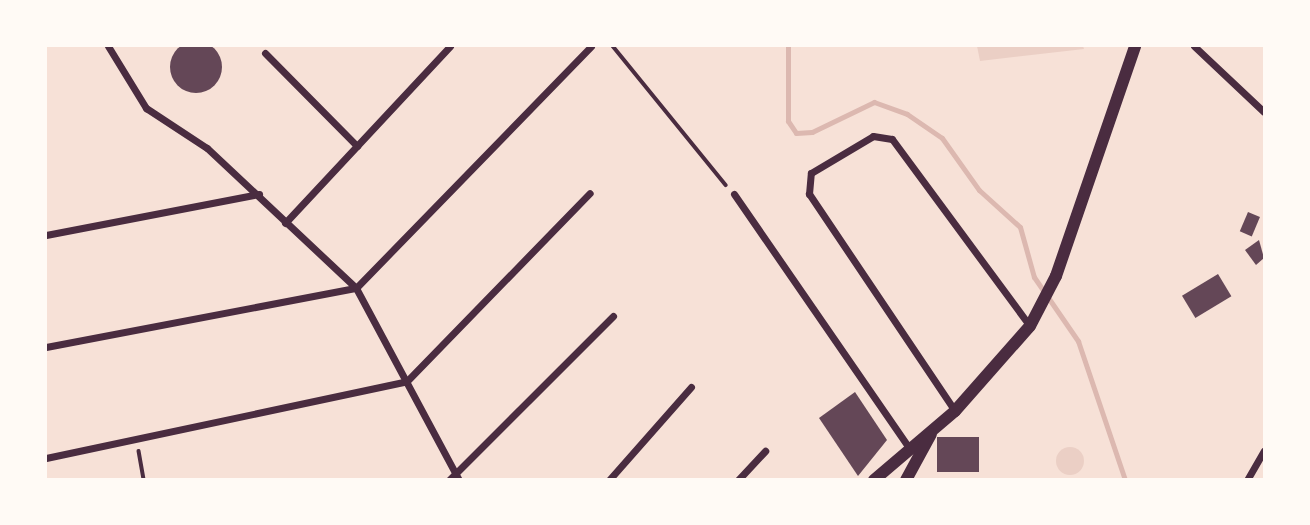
<!DOCTYPE html>
<style>
body{margin:0}
#map{position:relative;width:1310px;height:525px;overflow:hidden;background:#f7e1d7;font-family:"PT Sans Narrow",sans-serif}
div>[style]{position:absolute}
[style*='--x']{left:calc(var(--x)*1px);top:calc(var(--y)*1px);width:calc(var(--w)*1px);rotate:calc(var(--a)*1deg)}
.green>*{inset:0;background:#ebcfc5}
.round{border-radius:50%}
.stream>*{height:5px;margin:-2.5px;padding:0 2.5px;transform-origin:2.5px;border-radius:2.5px;background:#dcb8b0}
.building>*{inset:0;background:#644757;transform-origin:0 0}
.path>*{height:3.5px;margin:-1.75px;padding:0 1.75px;transform-origin:1.75px;border-radius:1.75px;background:#4a2c40}
.minor>*{height:7px;margin:-3.5px;padding:0 3.5px;transform-origin:3.5px;border-radius:3.5px;background:#4a2c40}
.tertiary>*{height:12px;margin:-6px;padding:0 6px;transform-origin:6px;border-radius:6px;background:#4a2c40}
span{translate:-50% -50%;white-space:nowrap;text-align:center;line-height:1.15;-webkit-text-stroke:5px #fffaf5;paint-order:stroke}
.frame{position:absolute;inset:0;border:47px solid #fffaf5;pointer-events:none}
</style>
<div id="map">
<div class="green">
<i style="clip-path:polygon(977px 46px,1083px 46px,1084px 49px,980px 61px)"></i>
<i class="round" style="left:1056px;top:447px;width:28px;height:28px"></i>
</div>
<div class="stream">
<i style="--x:788;--y:46;--w:75;--a:90"></i>
<i style="--x:788;--y:121;--w:14;--a:56"></i>
<i style="--x:796;--y:133;--w:16;--a:-4"></i>
<i style="--x:812;--y:132;--w:69;--a:-25.8"></i>
<i style="--x:874;--y:102;--w:35;--a:20"></i>
<i style="--x:907;--y:114;--w:42;--a:34.4"></i>
<i style="--x:942;--y:138;--w:64;--a:54.6"></i>
<i style="--x:979;--y:190;--w:55;--a:42.1"></i>
<i style="--x:1020;--y:227;--w:52;--a:74.4"></i>
<i style="--x:1034;--y:277;--w:78;--a:55.5"></i>
<i style="--x:1078;--y:341;--w:147;--a:71.3"></i>
</div>
<div class="building">
<i class="round" style="left:170px;top:41px;width:52px;height:52px"></i>
<i style="left:1248px;top:212px;width:13px;height:21px;rotate:23deg"></i>
<i style="clip-path:polygon(1259px 240px,1264px 258px,1256px 265px,1245px 250px)"></i>
<i style="left:1218px;top:274px;width:26px;height:42px;rotate:59deg"></i>
<i style="clip-path:polygon(855px 392px,887px 440px,858px 476px,819px 418px)"></i>
<i style="left:937px;top:437px;width:42px;height:35px"></i>
</div>
<div class="path">
<i style="--x:613;--y:46;--w:179;--a:50.9"></i>
<i style="--x:139;--y:451;--w:29;--a:80"></i>
</div>
<div class="minor">
<i style="--x:108;--y:46;--w:73;--a:58.5"></i>
<i style="--x:146;--y:108;--w:73;--a:33.3"></i>
<i style="--x:207;--y:148;--w:204;--a:43.2"></i>
<i style="--x:356;--y:288;--w:218;--a:61.8"></i>
<i style="--x:1194;--y:46;--w:96;--a:43.3"></i>
<i style="--x:265;--y:53;--w:131;--a:45.3"></i>
<i style="--x:734;--y:194;--w:310;--a:55.4"></i>
<i style="--x:285;--y:223;--w:242;--a:-47"></i>
<i style="--x:46;--y:235;--w:217;--a:-10.9"></i>
<i style="--x:46;--y:347;--w:316;--a:-10.8"></i>
<i style="--x:356;--y:288;--w:337;--a:-45.8"></i>
<i style="--x:955;--y:411;--w:262;--a:-123.9"></i>
<i style="--x:809;--y:194;--w:21;--a:-85"></i>
<i style="--x:811;--y:173;--w:72;--a:-30.8"></i>
<i style="--x:873;--y:136;--w:19;--a:9"></i>
<i style="--x:892;--y:139;--w:232;--a:53.6"></i>
<i style="--x:46;--y:458;--w:369;--a:-12"></i>
<i style="--x:407;--y:381;--w:262;--a:-45.8"></i>
<i style="--x:449;--y:480;--w:232;--a:-45"></i>
<i style="--x:609;--y:480;--w:124;--a:-48.6"></i>
<i style="--x:738;--y:480;--w:40;--a:-47"></i>
<i style="--x:1247;--y:480;--w:34;--a:-60"></i>
</div>
<div class="tertiary">
<i style="--x:874;--y:480;--w:106;--a:-40.4"></i>
<i style="--x:955;--y:411;--w:113;--a:-48.6"></i>
<i style="--x:1030;--y:326;--w:56;--a:-62.5"></i>
<i style="--x:1056;--y:276;--w:243;--a:-71"></i>
<i style="--x:906;--y:480;--w:52;--a:-61.5"></i>
</div>
<div class="frame"></div>
</div>
